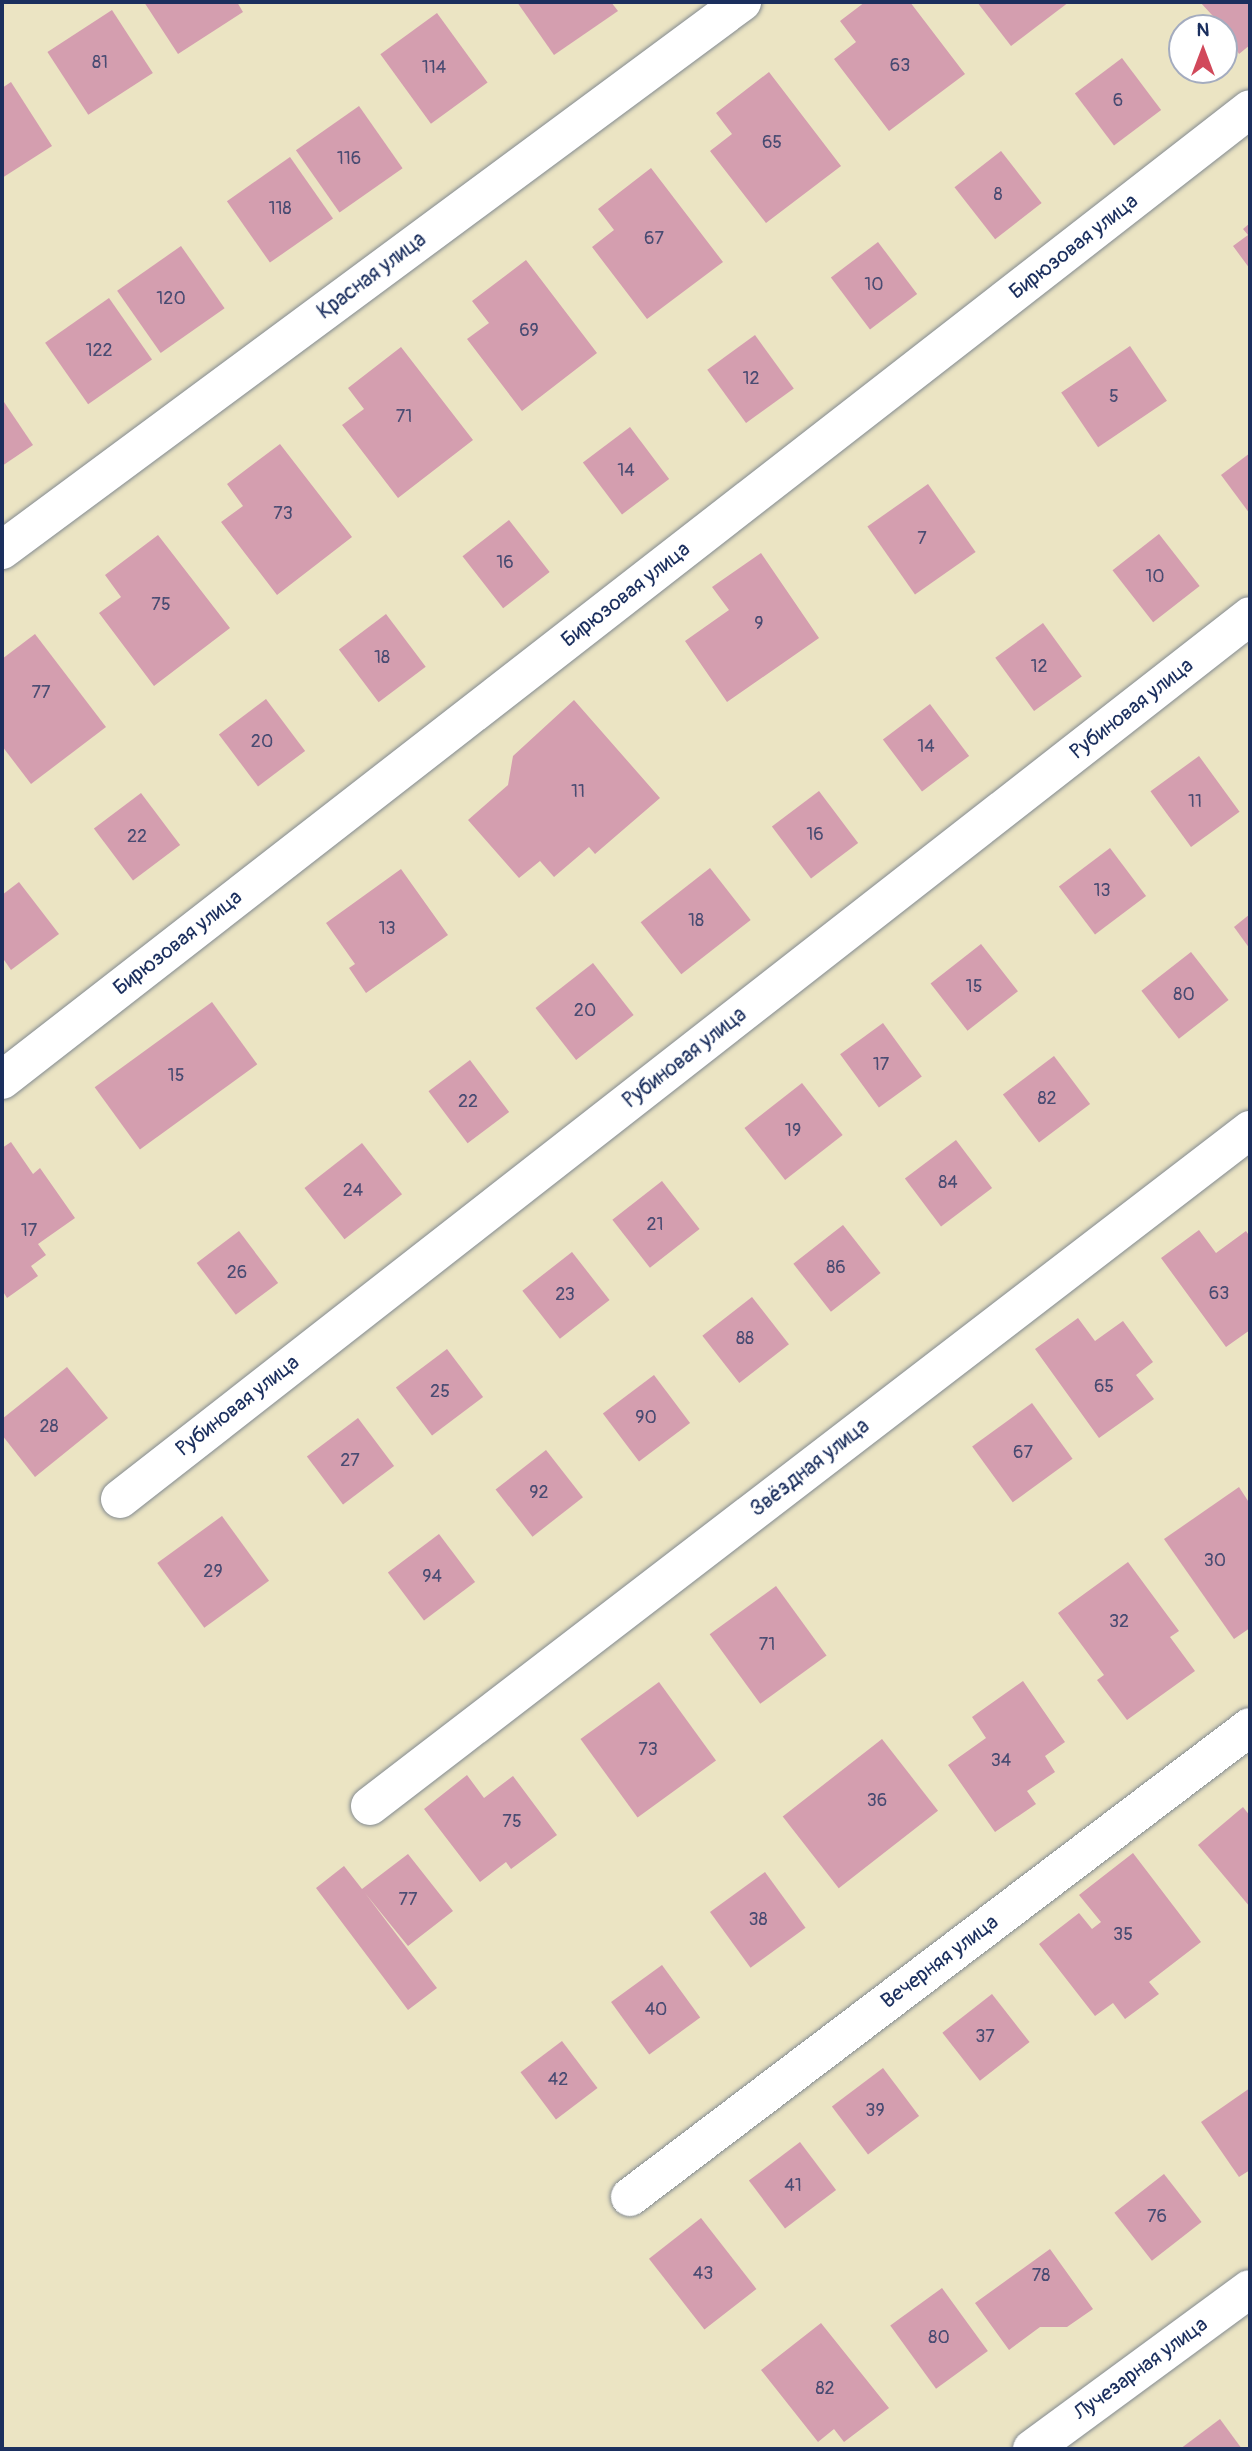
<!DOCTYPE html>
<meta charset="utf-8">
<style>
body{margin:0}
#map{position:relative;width:1252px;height:2451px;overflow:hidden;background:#ebe4c3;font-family:Pangolin,sans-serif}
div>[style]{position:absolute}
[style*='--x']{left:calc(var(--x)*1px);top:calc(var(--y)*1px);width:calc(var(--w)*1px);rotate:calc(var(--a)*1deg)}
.building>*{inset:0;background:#d49eaf;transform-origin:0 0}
.roads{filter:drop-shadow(0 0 2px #838a90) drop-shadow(0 0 2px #838a90)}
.street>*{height:38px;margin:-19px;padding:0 19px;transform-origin:19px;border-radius:19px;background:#fff}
span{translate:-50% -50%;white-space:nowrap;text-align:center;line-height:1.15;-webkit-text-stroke:5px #fff;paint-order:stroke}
.number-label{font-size:18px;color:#494b72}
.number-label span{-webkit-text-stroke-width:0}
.street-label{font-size:21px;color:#1b2f5e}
.frame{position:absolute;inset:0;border:4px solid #1b2f5e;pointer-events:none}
.north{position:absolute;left:1168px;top:14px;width:70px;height:70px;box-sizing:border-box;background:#fff;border:2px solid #a4acbf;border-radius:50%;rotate:0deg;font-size:19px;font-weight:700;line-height:28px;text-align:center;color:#1b2f5e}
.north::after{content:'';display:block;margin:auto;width:24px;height:32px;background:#d1495b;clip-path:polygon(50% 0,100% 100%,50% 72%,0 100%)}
</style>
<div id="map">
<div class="building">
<i style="clip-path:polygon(144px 2px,237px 2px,243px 12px,178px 54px)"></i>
<i style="clip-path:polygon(517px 2px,611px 2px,618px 11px,554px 55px)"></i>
<i style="clip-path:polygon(865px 2px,910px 2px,965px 74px,889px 131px,834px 59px,856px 42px,840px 21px)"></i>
<i style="clip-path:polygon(977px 2px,1069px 2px,1011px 46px)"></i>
<i style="clip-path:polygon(1200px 2px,1250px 2px,1250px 45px,1239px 54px,1224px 28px)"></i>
<i style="left:112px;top:10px;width:75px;height:77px;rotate:57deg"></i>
<i style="left:437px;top:13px;width:86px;height:70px;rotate:54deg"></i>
<i style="left:1122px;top:58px;width:65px;height:59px;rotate:53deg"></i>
<i style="clip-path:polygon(769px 72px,841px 166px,766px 223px,710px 151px,732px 134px,716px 113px)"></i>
<i style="clip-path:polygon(11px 82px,52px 146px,2px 178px,2px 88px)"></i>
<i style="left:359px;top:106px;width:76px;height:77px;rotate:55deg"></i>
<i style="left:1001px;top:151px;width:66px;height:59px;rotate:52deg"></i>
<i style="left:290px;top:157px;width:75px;height:77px;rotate:55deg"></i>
<i style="clip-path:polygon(651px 168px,723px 262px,647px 319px,592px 247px,614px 230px,598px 209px)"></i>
<i style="clip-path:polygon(1250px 223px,1250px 269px,1233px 246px,1248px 235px,1243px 229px)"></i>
<i style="left:878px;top:242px;width:65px;height:59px;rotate:53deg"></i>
<i style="left:181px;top:246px;width:76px;height:78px;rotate:55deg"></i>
<i style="clip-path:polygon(526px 260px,597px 353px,522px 411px,467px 339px,489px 323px,472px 301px)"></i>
<i style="left:109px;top:298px;width:75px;height:78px;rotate:55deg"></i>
<i style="left:755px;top:335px;width:66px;height:59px;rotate:54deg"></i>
<i style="left:1130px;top:346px;width:66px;height:83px;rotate:56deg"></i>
<i style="clip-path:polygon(401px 347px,473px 440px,398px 498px,342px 425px,364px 409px,348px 388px)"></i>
<i style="clip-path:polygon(2px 399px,33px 445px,2px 466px)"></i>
<i style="left:630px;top:427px;width:65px;height:59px;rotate:53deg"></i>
<i style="clip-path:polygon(280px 444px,352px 537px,277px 595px,221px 522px,243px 506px,227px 484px)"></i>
<i style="clip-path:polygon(1250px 453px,1250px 514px,1221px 475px)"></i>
<i style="left:928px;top:484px;width:83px;height:74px;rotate:55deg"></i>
<i style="left:509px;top:520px;width:66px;height:59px;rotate:52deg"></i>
<i style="left:1159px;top:534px;width:66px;height:59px;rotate:52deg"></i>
<i style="clip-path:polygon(158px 535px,230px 628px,154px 686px,99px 613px,121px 597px,105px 575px)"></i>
<i style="clip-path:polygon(761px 553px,819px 638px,727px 702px,685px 641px,729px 610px,712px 587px)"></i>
<i style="left:386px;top:614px;width:66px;height:59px;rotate:53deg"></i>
<i style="left:1043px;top:623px;width:66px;height:59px;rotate:54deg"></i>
<i style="clip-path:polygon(35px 634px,106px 727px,31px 784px,2px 746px,2px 659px)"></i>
<i style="left:266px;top:699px;width:65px;height:59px;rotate:53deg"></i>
<i style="clip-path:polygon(574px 700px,660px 798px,595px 854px,589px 847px,554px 877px,540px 861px,519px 878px,468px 820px,508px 785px,513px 756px)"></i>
<i style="left:930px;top:704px;width:65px;height:59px;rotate:53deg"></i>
<i style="left:1199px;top:756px;width:69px;height:60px;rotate:54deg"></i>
<i style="left:819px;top:791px;width:65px;height:59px;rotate:53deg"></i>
<i style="left:141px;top:793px;width:65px;height:59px;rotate:53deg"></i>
<i style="left:1110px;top:848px;width:60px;height:64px;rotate:53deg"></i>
<i style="left:710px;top:868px;width:66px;height:88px;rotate:52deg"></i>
<i style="clip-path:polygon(401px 869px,448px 935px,366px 993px,349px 968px,355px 964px,326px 923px)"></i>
<i style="clip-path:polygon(19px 882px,59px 934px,11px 970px,2px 957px,2px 895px)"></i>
<i style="clip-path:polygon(1250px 914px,1250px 949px,1234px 927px)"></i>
<i style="left:981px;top:944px;width:60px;height:64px;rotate:52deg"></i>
<i style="left:1191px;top:952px;width:61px;height:63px;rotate:52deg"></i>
<i style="left:593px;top:963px;width:66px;height:73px;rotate:52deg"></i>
<i style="left:212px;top:1002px;width:77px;height:145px;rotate:54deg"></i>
<i style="left:883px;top:1023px;width:66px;height:53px;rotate:54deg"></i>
<i style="left:1054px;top:1056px;width:60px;height:64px;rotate:53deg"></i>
<i style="left:470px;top:1060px;width:65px;height:52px;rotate:53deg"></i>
<i style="left:802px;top:1083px;width:66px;height:73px;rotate:52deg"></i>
<i style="left:956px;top:1140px;width:60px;height:64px;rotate:53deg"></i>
<i style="clip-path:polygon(11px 1142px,33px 1174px,40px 1168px,75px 1218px,38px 1244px,46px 1255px,31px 1266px,38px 1276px,7px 1298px,2px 1290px,2px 1148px)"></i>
<i style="left:362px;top:1143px;width:65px;height:73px;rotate:52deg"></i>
<i style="left:662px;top:1181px;width:61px;height:63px;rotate:52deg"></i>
<i style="left:843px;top:1225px;width:61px;height:63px;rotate:52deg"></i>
<i style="clip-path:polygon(1199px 1230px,1216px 1253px,1246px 1231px,1250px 1237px,1250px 1330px,1226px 1347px,1161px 1258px)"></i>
<i style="left:239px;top:1231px;width:65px;height:53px;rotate:53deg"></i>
<i style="left:572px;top:1252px;width:61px;height:63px;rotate:52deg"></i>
<i style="left:752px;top:1297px;width:60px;height:63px;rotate:52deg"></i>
<i style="clip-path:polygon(1078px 1318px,1095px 1341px,1123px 1321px,1153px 1362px,1136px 1375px,1154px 1399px,1099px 1438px,1035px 1349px)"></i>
<i style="left:447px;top:1349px;width:60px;height:64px;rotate:53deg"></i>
<i style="clip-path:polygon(67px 1367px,108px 1418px,35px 1477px,2px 1435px,2px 1419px)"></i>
<i style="left:654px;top:1375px;width:60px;height:64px;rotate:53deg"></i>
<i style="left:1032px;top:1403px;width:69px;height:74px;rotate:54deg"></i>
<i style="left:358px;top:1418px;width:60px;height:64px;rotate:53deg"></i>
<i style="left:546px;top:1450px;width:60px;height:64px;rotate:52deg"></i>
<i style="clip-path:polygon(1239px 1487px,1250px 1504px,1250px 1628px,1234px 1639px,1164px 1539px)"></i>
<i style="left:222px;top:1516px;width:80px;height:80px;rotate:54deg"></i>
<i style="left:439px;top:1534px;width:60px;height:64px;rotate:53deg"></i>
<i style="clip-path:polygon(1128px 1562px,1179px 1631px,1170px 1637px,1195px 1671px,1127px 1720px,1097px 1680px,1104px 1675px,1058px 1613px)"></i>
<i style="left:776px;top:1586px;width:86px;height:82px;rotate:54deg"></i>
<i style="clip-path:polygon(1023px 1681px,1065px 1742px,1045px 1756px,1055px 1772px,1027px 1791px,1036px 1804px,995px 1832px,948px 1765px,986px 1738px,972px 1717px)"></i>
<i style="left:659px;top:1682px;width:97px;height:97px;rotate:54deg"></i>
<i style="left:882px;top:1739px;width:91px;height:126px;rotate:52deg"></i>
<i style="clip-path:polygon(467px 1775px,484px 1798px,513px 1776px,557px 1835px,511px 1869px,506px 1862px,480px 1882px,424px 1809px)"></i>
<i style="clip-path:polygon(1243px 1807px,1250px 1816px,1250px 1907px,1198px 1845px)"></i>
<i style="clip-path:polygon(1133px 1853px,1201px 1942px,1149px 1982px,1159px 1994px,1125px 2019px,1113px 2003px,1095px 2016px,1039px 1944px,1079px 1913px,1092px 1929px,1101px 1922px,1079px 1895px)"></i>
<i style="clip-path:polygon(408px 1854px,453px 1911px,408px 1946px,365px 1893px,437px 1988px,408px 2010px,316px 1888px,344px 1866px,362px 1889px)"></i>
<i style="left:765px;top:1872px;width:69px;height:68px;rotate:54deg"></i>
<i style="left:662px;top:1965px;width:65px;height:63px;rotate:54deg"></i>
<i style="left:992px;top:1994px;width:61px;height:63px;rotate:52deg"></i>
<i style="left:562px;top:2041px;width:59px;height:52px;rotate:53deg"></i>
<i style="left:883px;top:2068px;width:60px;height:64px;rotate:53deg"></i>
<i style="clip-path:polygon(1250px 2088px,1250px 2170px,1239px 2177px,1201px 2122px)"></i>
<i style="left:800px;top:2142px;width:60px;height:64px;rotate:53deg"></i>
<i style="left:1164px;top:2174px;width:61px;height:63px;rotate:52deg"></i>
<i style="left:701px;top:2218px;width:90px;height:66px;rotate:52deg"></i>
<i style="clip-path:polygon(1050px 2249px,1093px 2309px,1067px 2327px,1040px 2327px,1009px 2350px,975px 2303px)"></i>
<i style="left:942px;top:2288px;width:78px;height:64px;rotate:54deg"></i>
<i style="clip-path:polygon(821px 2323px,889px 2408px,844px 2442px,834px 2429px,818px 2442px,761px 2370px)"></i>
<i style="clip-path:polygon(1220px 2419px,1242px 2449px,1180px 2449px)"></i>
</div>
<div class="roads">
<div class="street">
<i style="--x:2;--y:550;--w:921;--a:-36.52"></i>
<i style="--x:2;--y:1080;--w:1581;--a:-37.88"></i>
<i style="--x:120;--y:1499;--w:1434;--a:-38"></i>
<i style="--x:370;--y:1806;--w:1110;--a:-37.53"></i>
<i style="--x:630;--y:2197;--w:778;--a:-37.16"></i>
<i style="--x:1032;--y:2449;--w:270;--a:-36.3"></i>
</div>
</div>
<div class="number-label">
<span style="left:100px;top:63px">81</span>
<span style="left:900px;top:66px">63</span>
<span style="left:434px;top:68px">114</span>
<span style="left:1118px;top:101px">6</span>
<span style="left:772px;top:143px">65</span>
<span style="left:349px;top:159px">116</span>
<span style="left:998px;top:195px">8</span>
<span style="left:280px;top:209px">118</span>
<span style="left:654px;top:239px">67</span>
<span style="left:874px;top:285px">10</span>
<span style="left:171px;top:299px">120</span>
<span style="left:529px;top:331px">69</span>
<span style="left:99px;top:351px">122</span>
<span style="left:751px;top:379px">12</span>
<span style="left:1114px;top:397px">5</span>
<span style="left:404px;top:417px">71</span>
<span style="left:626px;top:471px">14</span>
<span style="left:283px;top:514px">73</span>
<span style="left:922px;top:539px">7</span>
<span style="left:505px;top:563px">16</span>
<span style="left:1155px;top:577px">10</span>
<span style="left:161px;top:605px">75</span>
<span style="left:759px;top:624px">9</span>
<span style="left:382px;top:658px">18</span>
<span style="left:1039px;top:667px">12</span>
<span style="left:41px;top:693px">77</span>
<span style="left:262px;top:742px">20</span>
<span style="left:926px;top:747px">14</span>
<span style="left:578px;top:792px">11</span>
<span style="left:1195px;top:802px">11</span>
<span style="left:815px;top:835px">16</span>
<span style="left:137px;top:837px">22</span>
<span style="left:1102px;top:891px">13</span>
<span style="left:696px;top:921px">18</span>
<span style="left:387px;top:929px">13</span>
<span style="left:974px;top:987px">15</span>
<span style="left:1184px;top:995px">80</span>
<span style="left:585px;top:1011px">20</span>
<span style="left:881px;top:1065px">17</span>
<span style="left:176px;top:1076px">15</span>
<span style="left:1047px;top:1099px">82</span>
<span style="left:468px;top:1102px">22</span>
<span style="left:793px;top:1131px">19</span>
<span style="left:948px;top:1183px">84</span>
<span style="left:353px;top:1191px">24</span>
<span style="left:655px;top:1225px">21</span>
<span style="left:29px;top:1231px">17</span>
<span style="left:836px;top:1268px">86</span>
<span style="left:237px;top:1273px">26</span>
<span style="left:1219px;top:1294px">63</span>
<span style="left:565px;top:1295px">23</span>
<span style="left:745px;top:1339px">88</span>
<span style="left:1104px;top:1387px">65</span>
<span style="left:440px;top:1392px">25</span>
<span style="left:646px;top:1418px">90</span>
<span style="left:49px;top:1427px">28</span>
<span style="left:1023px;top:1453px">67</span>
<span style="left:350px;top:1461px">27</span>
<span style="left:539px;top:1493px">92</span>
<span style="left:1215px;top:1561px">30</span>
<span style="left:213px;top:1572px">29</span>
<span style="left:432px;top:1577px">94</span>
<span style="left:1119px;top:1622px">32</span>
<span style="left:767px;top:1645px">71</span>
<span style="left:648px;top:1750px">73</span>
<span style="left:1001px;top:1761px">34</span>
<span style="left:877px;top:1801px">36</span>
<span style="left:512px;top:1822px">75</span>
<span style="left:408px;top:1900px">77</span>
<span style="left:758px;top:1920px">38</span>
<span style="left:1123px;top:1935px">35</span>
<span style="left:656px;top:2010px">40</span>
<span style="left:985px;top:2037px">37</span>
<span style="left:558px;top:2080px">42</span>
<span style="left:875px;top:2111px">39</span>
<span style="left:793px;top:2186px">41</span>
<span style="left:1157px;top:2217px">76</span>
<span style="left:703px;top:2274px">43</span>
<span style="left:1041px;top:2276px">78</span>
<span style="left:939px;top:2338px">80</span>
<span style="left:825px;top:2389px">82</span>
</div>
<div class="street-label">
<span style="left:1074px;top:247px;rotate:-38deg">Бирюзовая улица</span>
<span style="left:372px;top:276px;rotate:-37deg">Красная улица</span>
<span style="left:626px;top:595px;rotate:-38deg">Бирюзовая улица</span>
<span style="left:1132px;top:709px;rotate:-38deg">Рубиновая улица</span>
<span style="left:178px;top:943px;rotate:-38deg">Бирюзовая улица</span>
<span style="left:685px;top:1058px;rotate:-38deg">Рубиновая улица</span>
<span style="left:238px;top:1406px;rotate:-38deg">Рубиновая улица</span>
<span style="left:810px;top:1468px;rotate:-38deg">Звёздная улица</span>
<span style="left:940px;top:1962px;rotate:-37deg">Вечерняя улица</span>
<span style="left:1141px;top:2369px;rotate:-36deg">Лучезарная улица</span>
</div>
<div class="frame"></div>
<div class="north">N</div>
</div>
